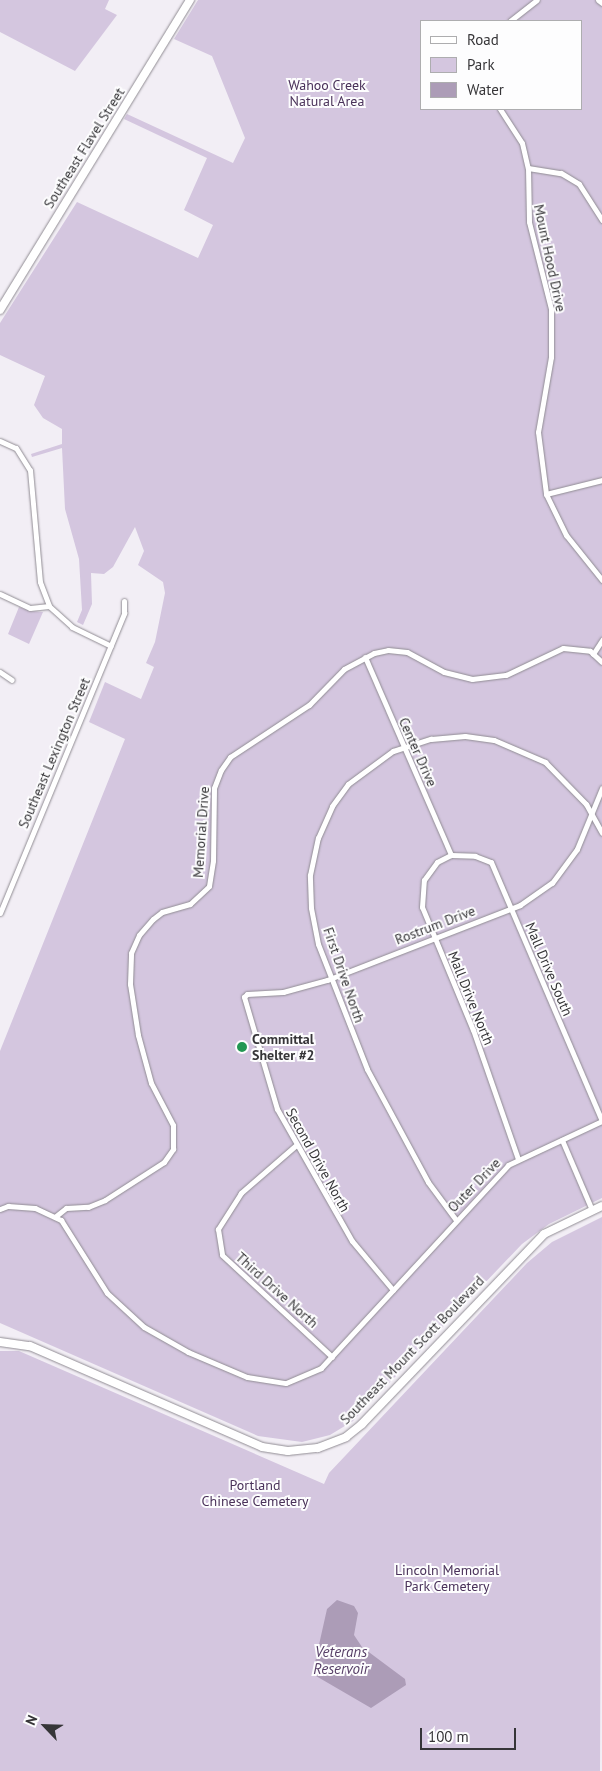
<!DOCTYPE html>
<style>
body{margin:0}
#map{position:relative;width:602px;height:1771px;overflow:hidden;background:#f2eef5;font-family:"PT Sans",sans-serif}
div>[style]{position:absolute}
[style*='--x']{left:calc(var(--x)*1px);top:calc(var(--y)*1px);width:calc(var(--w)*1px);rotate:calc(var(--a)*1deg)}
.green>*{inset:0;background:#d4c6df}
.water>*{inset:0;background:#ac9cb7}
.roads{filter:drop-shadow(0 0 1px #908c93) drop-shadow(0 0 1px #908c93)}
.street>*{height:5px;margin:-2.5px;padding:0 2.5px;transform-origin:2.5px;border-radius:2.5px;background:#fff}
.secondary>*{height:8px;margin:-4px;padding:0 4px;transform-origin:4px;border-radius:4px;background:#fff}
.dots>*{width:14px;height:14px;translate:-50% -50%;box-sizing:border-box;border:2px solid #fdfdfe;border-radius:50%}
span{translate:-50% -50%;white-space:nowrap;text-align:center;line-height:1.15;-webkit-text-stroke:4px #fdfdfe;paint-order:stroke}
.park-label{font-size:14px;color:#4a325a}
.street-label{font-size:14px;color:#363538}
.poi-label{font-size:14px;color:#363538;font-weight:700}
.left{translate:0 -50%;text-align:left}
.water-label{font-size:15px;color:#584068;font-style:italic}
.legend{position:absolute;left:420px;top:20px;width:162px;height:90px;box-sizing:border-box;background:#fdfdfe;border:1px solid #adadaf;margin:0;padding:6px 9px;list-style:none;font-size:15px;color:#363538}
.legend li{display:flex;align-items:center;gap:10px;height:25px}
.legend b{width:25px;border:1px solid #adadaf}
.north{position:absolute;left:20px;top:1701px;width:50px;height:50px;-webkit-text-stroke:4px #fdfdfe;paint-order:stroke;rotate:294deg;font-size:14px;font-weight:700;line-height:20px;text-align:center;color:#363538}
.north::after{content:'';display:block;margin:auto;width:18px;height:22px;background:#363538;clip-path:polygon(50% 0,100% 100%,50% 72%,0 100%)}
.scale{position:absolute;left:420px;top:1728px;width:96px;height:22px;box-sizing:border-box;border:2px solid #363538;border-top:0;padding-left:6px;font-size:15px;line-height:18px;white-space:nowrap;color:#363538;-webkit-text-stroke:4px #fdfdfe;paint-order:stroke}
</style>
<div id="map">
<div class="green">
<i style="clip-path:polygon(0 0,109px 0,105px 9px,117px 15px,75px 71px,0 32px)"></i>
<i style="clip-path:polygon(evenodd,198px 0,602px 0,602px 1198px,549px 1224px,522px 1244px,353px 1421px,330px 1435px,302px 1442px,258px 1436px,0 1323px,0 1051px,125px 739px,89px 722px,105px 682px,141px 699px,154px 667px,146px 663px,155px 642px,165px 593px,163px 582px,138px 565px,144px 551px,135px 527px,113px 567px,104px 574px,91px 573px,92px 604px,83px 625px,77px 622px,82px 610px,79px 559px,65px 509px,62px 448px,32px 457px,31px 454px,62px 444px,62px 429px,43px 418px,34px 405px,45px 376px,0 355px,0 323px,77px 202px,198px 258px,213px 225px,184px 210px,207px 158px,124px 119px,127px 114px,233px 163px,245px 138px,212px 56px,174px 39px,198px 0,421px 21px,581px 21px,581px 109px,421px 109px,421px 21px)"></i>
<i style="clip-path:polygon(19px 607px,30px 611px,43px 612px,29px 644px,8px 634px)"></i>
<i style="clip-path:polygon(602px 1217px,600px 1771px,0 1771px,0 1351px,19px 1351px,324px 1484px,329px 1473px,527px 1263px,552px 1242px)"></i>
</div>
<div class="water">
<i style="clip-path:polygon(337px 1600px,354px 1606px,358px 1613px,354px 1635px,362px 1647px,405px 1679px,406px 1685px,371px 1708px,316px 1676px,314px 1667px,327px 1609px)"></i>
</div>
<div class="roads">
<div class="street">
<i style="--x:598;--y:0;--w:5;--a:37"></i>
<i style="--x:510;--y:21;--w:34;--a:-38"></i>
<i style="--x:500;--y:109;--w:40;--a:57.1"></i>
<i style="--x:522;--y:143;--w:26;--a:77"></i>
<i style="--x:528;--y:168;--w:54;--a:88.9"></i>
<i style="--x:529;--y:222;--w:90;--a:75.8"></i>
<i style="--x:551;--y:309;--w:48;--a:90"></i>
<i style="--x:551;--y:357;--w:76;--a:99.8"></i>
<i style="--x:538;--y:432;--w:63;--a:82.6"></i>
<i style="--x:546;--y:494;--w:46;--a:64"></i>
<i style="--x:566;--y:535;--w:58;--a:51.3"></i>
<i style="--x:528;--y:168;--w:33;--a:9"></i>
<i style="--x:561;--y:173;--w:21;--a:31"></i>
<i style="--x:579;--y:184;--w:43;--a:57.4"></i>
<i style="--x:0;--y:441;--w:17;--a:24"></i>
<i style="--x:16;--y:448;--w:26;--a:58"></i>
<i style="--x:30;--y:470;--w:112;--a:84.9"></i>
<i style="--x:40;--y:582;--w:26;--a:69"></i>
<i style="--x:49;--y:606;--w:31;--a:42"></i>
<i style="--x:72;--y:627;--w:43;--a:26"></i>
<i style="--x:546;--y:494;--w:58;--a:-14"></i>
<i style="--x:0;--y:594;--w:33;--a:25"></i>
<i style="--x:30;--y:608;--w:19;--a:-6"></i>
<i style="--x:593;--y:654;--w:17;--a:-57"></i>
<i style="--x:365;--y:657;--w:216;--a:66.5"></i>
<i style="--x:0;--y:672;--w:14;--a:34"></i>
<i style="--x:0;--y:913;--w:325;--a:-67.5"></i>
<i style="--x:124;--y:613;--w:12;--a:-90"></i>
<i style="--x:562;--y:1140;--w:76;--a:66.8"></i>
<i style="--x:295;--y:1146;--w:72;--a:139"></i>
<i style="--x:241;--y:1193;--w:43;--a:122.6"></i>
<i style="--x:218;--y:1229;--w:26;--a:81"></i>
<i style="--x:222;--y:1255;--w:150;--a:42.8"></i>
<i style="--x:518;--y:1159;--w:137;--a:-109.2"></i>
<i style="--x:473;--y:1030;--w:133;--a:-112.5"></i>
<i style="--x:422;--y:907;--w:27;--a:-86"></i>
<i style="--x:424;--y:880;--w:22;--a:-54"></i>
<i style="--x:437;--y:862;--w:16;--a:-27"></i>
<i style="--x:451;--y:855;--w:24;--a:2"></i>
<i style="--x:475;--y:856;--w:17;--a:21"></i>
<i style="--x:491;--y:862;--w:282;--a:66.8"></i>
<i style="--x:0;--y:1209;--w:9;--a:-21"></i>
<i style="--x:8;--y:1206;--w:27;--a:4"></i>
<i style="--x:35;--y:1208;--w:29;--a:25"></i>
<i style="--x:61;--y:1220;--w:86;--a:57.8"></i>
<i style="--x:107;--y:1293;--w:50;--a:42.6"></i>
<i style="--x:144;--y:1327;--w:51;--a:29.6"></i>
<i style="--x:188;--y:1352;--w:64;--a:23"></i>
<i style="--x:247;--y:1377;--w:39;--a:9"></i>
<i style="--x:286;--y:1383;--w:38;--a:-23"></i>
<i style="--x:321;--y:1368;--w:276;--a:-47.3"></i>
<i style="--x:508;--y:1165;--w:104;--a:-25.1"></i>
<i style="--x:56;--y:1216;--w:13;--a:-39"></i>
<i style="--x:66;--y:1208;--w:22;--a:-3"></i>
<i style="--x:88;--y:1207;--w:18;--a:-22"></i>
<i style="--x:105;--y:1200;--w:70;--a:-32.8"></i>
<i style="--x:164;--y:1162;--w:16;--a:-55"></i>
<i style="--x:173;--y:1149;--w:24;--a:-90"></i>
<i style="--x:173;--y:1125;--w:47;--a:-117.6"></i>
<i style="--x:151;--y:1083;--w:50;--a:-105.2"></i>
<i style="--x:138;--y:1035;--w:52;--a:-98.9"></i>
<i style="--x:130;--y:984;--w:31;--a:-88"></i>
<i style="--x:131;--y:953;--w:20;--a:-66"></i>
<i style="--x:139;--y:935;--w:21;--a:-49"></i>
<i style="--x:153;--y:919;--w:11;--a:-38"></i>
<i style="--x:162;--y:912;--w:29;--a:-16"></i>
<i style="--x:190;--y:904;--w:26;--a:-43"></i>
<i style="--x:209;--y:886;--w:25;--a:-81"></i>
<i style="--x:213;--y:861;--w:73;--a:-89.2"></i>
<i style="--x:214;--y:788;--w:19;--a:-69"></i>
<i style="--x:221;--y:770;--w:16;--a:-55"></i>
<i style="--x:230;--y:757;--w:95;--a:-33.4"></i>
<i style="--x:309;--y:705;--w:50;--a:-45.8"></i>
<i style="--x:344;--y:669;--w:34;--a:-28"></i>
<i style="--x:374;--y:653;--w:14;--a:-12"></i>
<i style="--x:388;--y:650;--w:19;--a:6"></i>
<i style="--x:407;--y:652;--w:42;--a:28.4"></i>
<i style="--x:444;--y:672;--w:29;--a:14"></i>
<i style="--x:472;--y:679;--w:34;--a:-7"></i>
<i style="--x:506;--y:675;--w:63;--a:-25.3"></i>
<i style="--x:563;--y:648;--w:27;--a:6"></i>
<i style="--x:590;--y:651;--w:16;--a:43"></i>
<i style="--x:456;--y:1220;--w:47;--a:-126.4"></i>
<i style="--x:428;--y:1182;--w:128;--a:-118.4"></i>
<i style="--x:367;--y:1069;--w:134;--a:-111.4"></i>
<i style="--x:318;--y:944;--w:37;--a:-101"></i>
<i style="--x:311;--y:908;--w:33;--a:-92"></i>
<i style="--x:310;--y:875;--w:38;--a:-78"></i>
<i style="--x:318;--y:838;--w:35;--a:-66"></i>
<i style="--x:332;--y:806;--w:27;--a:-54"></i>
<i style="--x:348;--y:784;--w:56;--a:-36.3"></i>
<i style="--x:393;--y:751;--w:40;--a:-18"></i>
<i style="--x:431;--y:739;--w:34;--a:-5"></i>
<i style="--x:465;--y:736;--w:29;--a:8"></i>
<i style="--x:494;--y:740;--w:56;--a:23.3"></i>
<i style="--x:545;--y:762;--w:59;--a:45.7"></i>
<i style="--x:586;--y:804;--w:33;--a:61"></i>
<i style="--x:393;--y:1290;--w:64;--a:-129.9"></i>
<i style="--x:352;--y:1241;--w:152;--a:-119.6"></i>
<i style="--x:277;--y:1109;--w:117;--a:-106.4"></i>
<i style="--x:244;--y:997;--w:4;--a:-45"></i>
<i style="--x:247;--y:994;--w:36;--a:-3"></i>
<i style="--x:283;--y:992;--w:46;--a:-15.3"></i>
<i style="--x:327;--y:980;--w:207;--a:-21.2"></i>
<i style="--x:520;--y:905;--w:39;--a:-35"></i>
<i style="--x:552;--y:883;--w:42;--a:-53.7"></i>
<i style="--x:577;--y:849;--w:66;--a:-67.7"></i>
</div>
<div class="secondary">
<i style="--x:0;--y:310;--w:364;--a:-58.5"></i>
<i style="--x:0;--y:1342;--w:30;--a:8"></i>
<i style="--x:30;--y:1346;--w:253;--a:23.5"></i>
<i style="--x:262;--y:1447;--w:26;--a:9"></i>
<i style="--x:288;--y:1451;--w:30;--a:-6"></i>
<i style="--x:318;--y:1448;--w:30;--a:-21"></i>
<i style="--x:346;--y:1437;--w:21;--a:-39"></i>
<i style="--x:362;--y:1424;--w:263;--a:-46.2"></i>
<i style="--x:544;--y:1234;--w:64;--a:-25.8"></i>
</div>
</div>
<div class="dots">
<i style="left:242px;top:1047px;background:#229753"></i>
</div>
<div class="park-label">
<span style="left:327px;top:93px">Wahoo Creek<br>Natural Area</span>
<span style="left:255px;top:1493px">Portland<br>Chinese Cemetery</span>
<span style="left:447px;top:1578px">Lincoln Memorial<br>Park Cemetery</span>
</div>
<div class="street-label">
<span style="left:84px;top:148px;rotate:-58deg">Southeast Flavel Street</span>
<span style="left:550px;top:258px;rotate:78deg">Mount Hood Drive</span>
<span style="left:418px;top:752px;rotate:66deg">Center Drive</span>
<span style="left:54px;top:753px;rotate:-67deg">Southeast Lexington Street</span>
<span style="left:201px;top:832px;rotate:-86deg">Memorial Drive</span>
<span style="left:435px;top:925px;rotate:-21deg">Rostrum Drive</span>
<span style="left:549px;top:969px;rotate:67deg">Mall Drive South</span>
<span style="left:344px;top:975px;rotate:71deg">First Drive North</span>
<span style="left:471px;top:998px;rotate:68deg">Mall Drive North</span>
<span style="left:318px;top:1160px;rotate:61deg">Second Drive North</span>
<span style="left:474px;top:1185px;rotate:-46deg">Outer Drive</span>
<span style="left:277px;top:1290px;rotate:42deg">Third Drive North</span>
<span style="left:412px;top:1350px;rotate:-46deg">Southeast Mount Scott Boulevard</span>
</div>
<div class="poi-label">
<span class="left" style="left:252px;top:1047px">Committal<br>Shelter #2</span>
</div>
<div class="water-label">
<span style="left:341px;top:1660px">Veterans<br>Reservoir</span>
</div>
<ul class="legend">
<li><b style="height:6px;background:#fff"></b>Road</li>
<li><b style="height:14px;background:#d4c6df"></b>Park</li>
<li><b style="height:14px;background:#ac9cb7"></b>Water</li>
</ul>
<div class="north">N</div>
<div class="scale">100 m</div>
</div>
